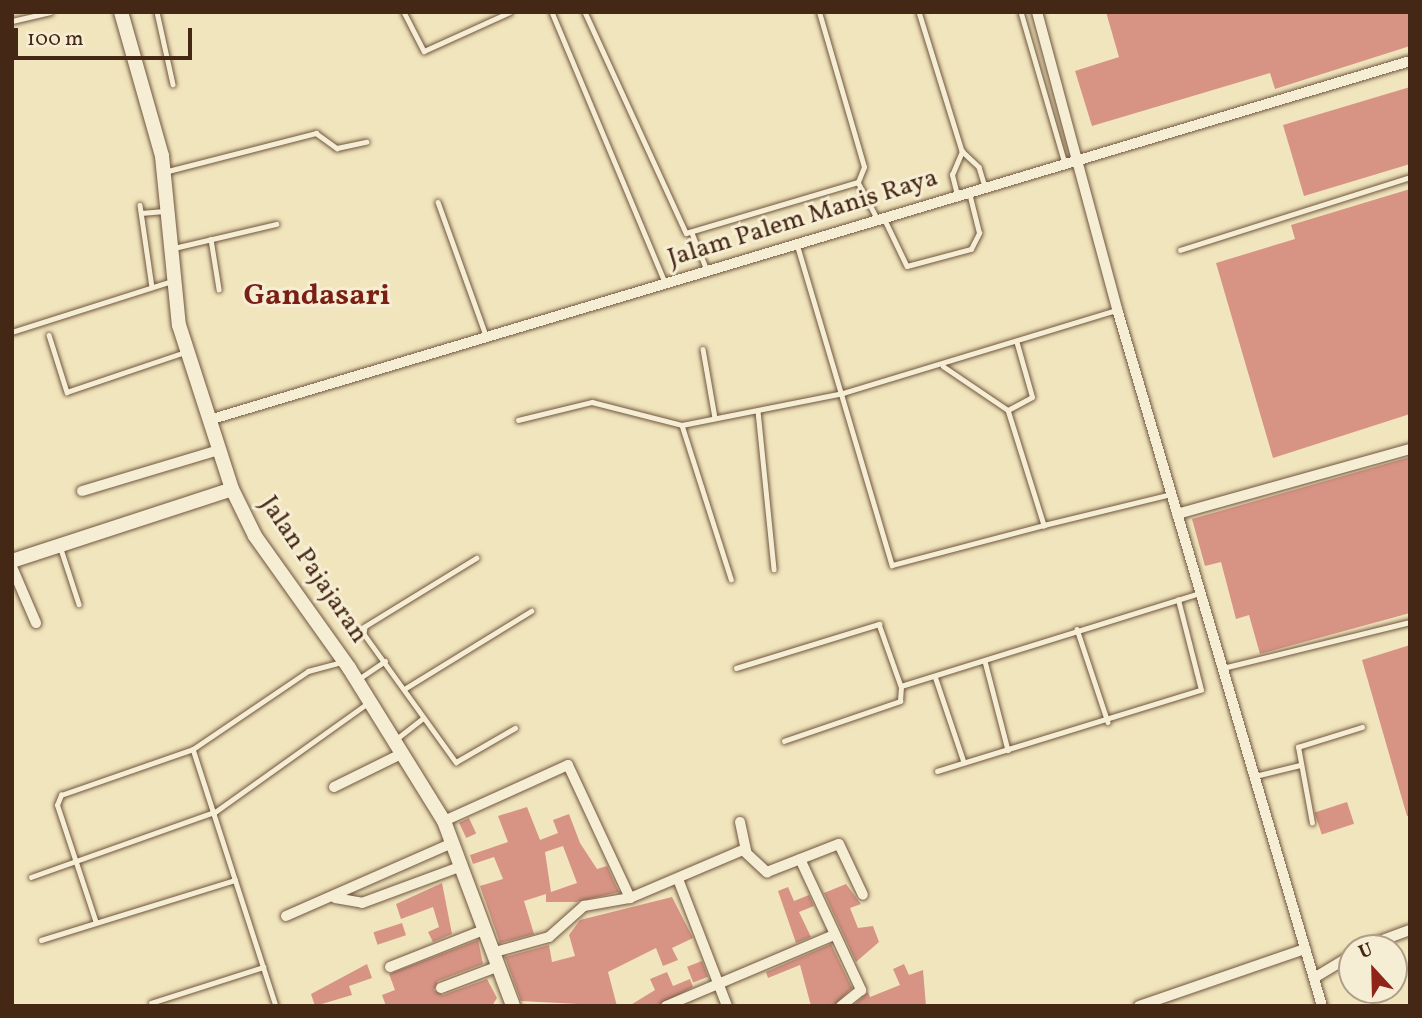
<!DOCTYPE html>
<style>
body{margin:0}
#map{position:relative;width:1422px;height:1018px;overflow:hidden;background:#f1e5bd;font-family:Vollkorn,serif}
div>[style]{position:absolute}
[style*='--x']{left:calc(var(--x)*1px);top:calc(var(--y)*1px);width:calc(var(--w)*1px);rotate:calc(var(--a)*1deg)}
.building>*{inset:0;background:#d79485;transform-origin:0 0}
.roads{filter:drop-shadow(0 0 2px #70563f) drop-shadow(0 0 2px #70563f)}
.lane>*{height:4.5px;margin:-2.25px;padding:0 2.25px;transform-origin:2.25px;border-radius:2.25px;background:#f6eed4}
.street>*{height:10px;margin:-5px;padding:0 5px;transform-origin:5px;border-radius:5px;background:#f6eed4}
.secondary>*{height:14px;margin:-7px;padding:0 7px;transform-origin:7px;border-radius:7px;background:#f6eed4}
span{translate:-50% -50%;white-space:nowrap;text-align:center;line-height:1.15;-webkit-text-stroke:6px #f6eed4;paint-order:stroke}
.street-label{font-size:26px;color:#452715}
.quarter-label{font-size:30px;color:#7a1f14;font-weight:700}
.frame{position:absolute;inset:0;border:14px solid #452715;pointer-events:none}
.north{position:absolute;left:1338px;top:934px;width:70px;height:70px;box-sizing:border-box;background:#f6eed4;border:2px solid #af9e88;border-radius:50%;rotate:338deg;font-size:19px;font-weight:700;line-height:28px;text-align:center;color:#452715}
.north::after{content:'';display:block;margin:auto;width:24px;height:32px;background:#8f2418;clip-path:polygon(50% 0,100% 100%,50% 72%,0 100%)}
.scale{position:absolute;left:14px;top:28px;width:178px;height:32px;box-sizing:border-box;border:4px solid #452715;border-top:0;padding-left:9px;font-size:21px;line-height:24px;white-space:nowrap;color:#452715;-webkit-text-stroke:5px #f6eed4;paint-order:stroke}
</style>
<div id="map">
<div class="building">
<i style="clip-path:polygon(1106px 12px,1410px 12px,1410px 46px,1275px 89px,1270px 73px,1092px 126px,1075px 71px,1119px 57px)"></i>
<i style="clip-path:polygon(1410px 87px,1410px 164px,1304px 196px,1283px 125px)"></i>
<i style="clip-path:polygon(1410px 189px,1410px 414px,1273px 458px,1216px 263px,1295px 239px,1291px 225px)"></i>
<i style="clip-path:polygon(1410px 457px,1410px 613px,1260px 654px,1249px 615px,1236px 619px,1221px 562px,1205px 566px,1192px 519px)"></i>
<i style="clip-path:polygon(1410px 645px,1410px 816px,1407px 816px,1362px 660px)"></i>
<i style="left:1347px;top:802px;width:23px;height:34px;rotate:72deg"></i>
<i style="clip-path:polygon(evenodd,527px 807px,540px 840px,558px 833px,553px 820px,569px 814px,580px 843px,597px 869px,607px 866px,619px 892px,576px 902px,546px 902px,546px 894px,524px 901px,534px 934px,500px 943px,480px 886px,503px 879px,494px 857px,473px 864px,470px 855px,508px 842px,498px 816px,527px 807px,563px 846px,577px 883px,551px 892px,545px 852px,563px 846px)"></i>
<i style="left:469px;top:818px;width:17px;height:11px;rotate:65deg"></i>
<i style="clip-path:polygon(442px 883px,452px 934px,433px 942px,428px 932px,439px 927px,433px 907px,401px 919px,396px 904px)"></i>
<i style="clip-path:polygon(846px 884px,861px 904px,850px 908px,858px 928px,873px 926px,879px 942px,856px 962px,824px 893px)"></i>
<i style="clip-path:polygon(788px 887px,794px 901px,809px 895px,814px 906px,799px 912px,811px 937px,796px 943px,778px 891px)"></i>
<i style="clip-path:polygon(672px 897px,693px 938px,672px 948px,678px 960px,663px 966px,656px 948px,608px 972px,617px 1006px,521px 1001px,505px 957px,549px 945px,552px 962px,575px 956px,569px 935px,580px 920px)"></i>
<i style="left:402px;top:923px;width:13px;height:30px;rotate:72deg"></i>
<i style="clip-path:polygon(478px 940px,483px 964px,438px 981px,434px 990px,443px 995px,487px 979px,497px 998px,492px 1006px,386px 1006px,382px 995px,395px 990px,389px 974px)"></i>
<i style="clip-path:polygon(831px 944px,852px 988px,834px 1006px,811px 1006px,800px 965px,768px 978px,766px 972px)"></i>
<i style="left:702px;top:961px;width:17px;height:16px;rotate:69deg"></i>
<i style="clip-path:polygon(367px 964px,372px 978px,349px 986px,352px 995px,315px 1006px,311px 994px)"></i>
<i style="clip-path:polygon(904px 964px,909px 975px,923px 970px,926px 1006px,853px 1006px,868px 992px,870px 997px,900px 985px,893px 969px)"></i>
<i style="clip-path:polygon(667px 972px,673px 986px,690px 979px,693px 987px,659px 1006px,629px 1006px,655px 990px,650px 979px)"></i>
</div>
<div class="roads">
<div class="lane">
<i style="--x:157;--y:12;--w:74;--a:77.5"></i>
<i style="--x:404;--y:12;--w:44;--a:62.9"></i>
<i style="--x:424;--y:51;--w:94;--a:-24.4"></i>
<i style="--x:552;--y:12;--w:293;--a:67.3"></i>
<i style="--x:585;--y:12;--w:243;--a:65.4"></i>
<i style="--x:686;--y:233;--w:179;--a:-16.5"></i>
<i style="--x:858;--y:182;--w:16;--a:-68"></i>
<i style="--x:864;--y:167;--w:161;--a:-106.2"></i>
<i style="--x:919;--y:12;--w:145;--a:72.8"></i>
<i style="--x:962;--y:151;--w:23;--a:43"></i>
<i style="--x:979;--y:167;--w:21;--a:73"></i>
<i style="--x:1021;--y:12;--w:157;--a:73.8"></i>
<i style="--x:12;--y:21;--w:39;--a:-13"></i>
<i style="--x:168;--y:171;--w:153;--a:-14.4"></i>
<i style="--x:316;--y:133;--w:26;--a:36"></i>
<i style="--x:337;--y:148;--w:30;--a:-12"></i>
<i style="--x:858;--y:182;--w:41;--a:62.2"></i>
<i style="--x:957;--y:195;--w:21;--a:-104"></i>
<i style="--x:952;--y:175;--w:26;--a:-67"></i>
<i style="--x:438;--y:202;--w:141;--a:70.2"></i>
<i style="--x:140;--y:205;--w:83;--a:81.7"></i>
<i style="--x:141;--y:213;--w:23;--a:-5"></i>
<i style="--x:884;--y:218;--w:53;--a:64.4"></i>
<i style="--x:907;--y:266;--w:66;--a:-14.9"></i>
<i style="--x:971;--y:249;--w:18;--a:-63"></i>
<i style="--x:979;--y:233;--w:41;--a:-104"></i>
<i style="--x:692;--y:233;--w:40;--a:68"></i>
<i style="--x:211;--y:239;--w:51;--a:80.9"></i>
<i style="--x:797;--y:244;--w:335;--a:73.5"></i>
<i style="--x:892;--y:565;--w:157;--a:-14.7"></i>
<i style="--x:174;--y:248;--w:105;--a:-13.2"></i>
<i style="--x:1180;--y:250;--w:241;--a:-17.6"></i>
<i style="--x:12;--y:332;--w:168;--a:-17.7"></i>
<i style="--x:49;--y:335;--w:60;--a:72.5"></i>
<i style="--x:67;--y:392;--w:125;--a:-18.7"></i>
<i style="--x:703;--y:349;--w:70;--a:80.1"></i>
<i style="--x:943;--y:366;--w:78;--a:34.1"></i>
<i style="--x:1008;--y:410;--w:121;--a:72.6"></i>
<i style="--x:1044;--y:525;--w:131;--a:-13.7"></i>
<i style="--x:1008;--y:410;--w:27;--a:-28"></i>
<i style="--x:1032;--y:397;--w:55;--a:-105.8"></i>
<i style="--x:758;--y:411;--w:159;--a:84.2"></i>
<i style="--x:518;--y:420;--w:76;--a:-13.7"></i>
<i style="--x:592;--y:402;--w:93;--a:14.3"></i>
<i style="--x:682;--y:425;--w:164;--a:-11.2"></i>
<i style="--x:843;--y:393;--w:285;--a:-16.9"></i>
<i style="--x:682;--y:425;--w:162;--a:72.3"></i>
<i style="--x:61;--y:549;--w:58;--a:71.9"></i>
<i style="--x:477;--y:558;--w:132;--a:148.4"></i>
<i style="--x:365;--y:627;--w:7;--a:98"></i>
<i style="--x:364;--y:634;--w:158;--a:54.3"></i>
<i style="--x:456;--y:762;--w:68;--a:-30"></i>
<i style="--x:1077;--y:629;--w:98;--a:71.6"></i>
<i style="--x:985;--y:661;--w:92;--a:75.5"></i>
<i style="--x:736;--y:668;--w:150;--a:-17.1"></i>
<i style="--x:879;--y:624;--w:66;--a:70.5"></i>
<i style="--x:901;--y:686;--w:312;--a:-17.3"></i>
<i style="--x:1223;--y:668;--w:193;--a:-13.8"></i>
<i style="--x:935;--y:676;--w:91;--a:71.4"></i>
<i style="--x:360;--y:678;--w:30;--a:-34"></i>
<i style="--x:406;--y:688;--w:147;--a:-31.6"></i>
<i style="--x:395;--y:740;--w:34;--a:-38"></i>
<i style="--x:784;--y:741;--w:123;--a:-19"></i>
<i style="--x:900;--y:701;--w:15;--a:-86"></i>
<i style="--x:193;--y:749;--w:270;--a:72.1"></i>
<i style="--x:937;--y:771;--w:276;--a:-17.1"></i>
<i style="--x:1201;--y:690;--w:93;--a:-104.3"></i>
<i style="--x:1255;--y:776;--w:46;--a:-13.7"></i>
<i style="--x:1312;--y:823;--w:77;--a:-100.4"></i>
<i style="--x:1298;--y:747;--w:67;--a:-17.4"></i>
<i style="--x:31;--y:877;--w:195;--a:-19.5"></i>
<i style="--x:215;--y:812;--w:189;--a:-35.5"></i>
<i style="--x:96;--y:923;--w:124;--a:-108.3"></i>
<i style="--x:57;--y:805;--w:11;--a:-68"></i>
<i style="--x:61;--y:795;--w:140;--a:-19.2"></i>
<i style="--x:193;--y:749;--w:139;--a:-34.1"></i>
<i style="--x:308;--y:671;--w:35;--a:-15"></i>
<i style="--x:41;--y:940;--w:203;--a:-17.2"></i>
<i style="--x:151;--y:1003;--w:118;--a:-17.8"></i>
</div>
<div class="street">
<i style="--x:1037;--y:12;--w:308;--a:74.9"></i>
<i style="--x:1117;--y:309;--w:727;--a:73.61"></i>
<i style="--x:209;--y:420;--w:1254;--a:-16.64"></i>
<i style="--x:82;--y:491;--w:143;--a:-16.7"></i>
<i style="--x:1177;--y:514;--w:242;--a:-15.6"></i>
<i style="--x:12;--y:567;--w:61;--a:66.8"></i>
<i style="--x:334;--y:787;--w:77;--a:-26.2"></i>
<i style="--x:444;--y:821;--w:136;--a:-24.3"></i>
<i style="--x:568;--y:765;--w:147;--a:65"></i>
<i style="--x:630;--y:898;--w:123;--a:-23"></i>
<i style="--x:743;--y:850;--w:33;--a:43"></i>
<i style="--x:767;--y:872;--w:77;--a:-21.3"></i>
<i style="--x:839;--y:844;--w:56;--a:64.8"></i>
<i style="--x:740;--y:822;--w:30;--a:78"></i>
<i style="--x:800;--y:859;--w:145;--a:65"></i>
<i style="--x:861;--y:990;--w:26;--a:141"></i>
<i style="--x:678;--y:879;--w:136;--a:68.9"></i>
<i style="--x:335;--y:898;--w:27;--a:10"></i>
<i style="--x:362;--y:903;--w:107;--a:-20.3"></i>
<i style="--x:286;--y:916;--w:181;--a:-23.7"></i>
<i style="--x:1361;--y:948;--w:52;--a:-20.2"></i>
<i style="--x:495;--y:952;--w:56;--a:-15.5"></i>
<i style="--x:549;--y:937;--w:47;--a:-41.5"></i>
<i style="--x:584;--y:906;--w:47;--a:-9.9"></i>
<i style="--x:390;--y:967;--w:103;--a:-21.6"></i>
<i style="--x:1314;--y:978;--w:44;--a:-31.2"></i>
<i style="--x:441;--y:988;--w:62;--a:-20.8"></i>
<i style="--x:666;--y:1006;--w:182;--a:-22.9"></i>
<i style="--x:1139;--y:1006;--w:176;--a:-19"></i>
</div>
<div class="secondary">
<i style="--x:121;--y:12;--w:150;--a:74.1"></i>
<i style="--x:162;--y:156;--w:170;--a:84.3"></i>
<i style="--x:179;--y:325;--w:172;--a:72.1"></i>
<i style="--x:232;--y:489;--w:52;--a:63.9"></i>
<i style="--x:255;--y:536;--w:162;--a:54.5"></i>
<i style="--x:349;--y:668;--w:180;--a:58.2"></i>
<i style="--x:444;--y:821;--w:197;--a:69.5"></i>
<i style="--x:12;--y:561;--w:231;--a:-18.1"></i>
</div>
</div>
<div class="street-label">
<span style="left:803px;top:219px;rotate:-17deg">Jalam Palem Manis Raya</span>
<span style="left:313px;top:570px;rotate:56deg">Jalan Pajajaran</span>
</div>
<div class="quarter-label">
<span style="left:317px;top:296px">Gandasari</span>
</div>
<div class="frame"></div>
<div class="north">U</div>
<div class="scale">100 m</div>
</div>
